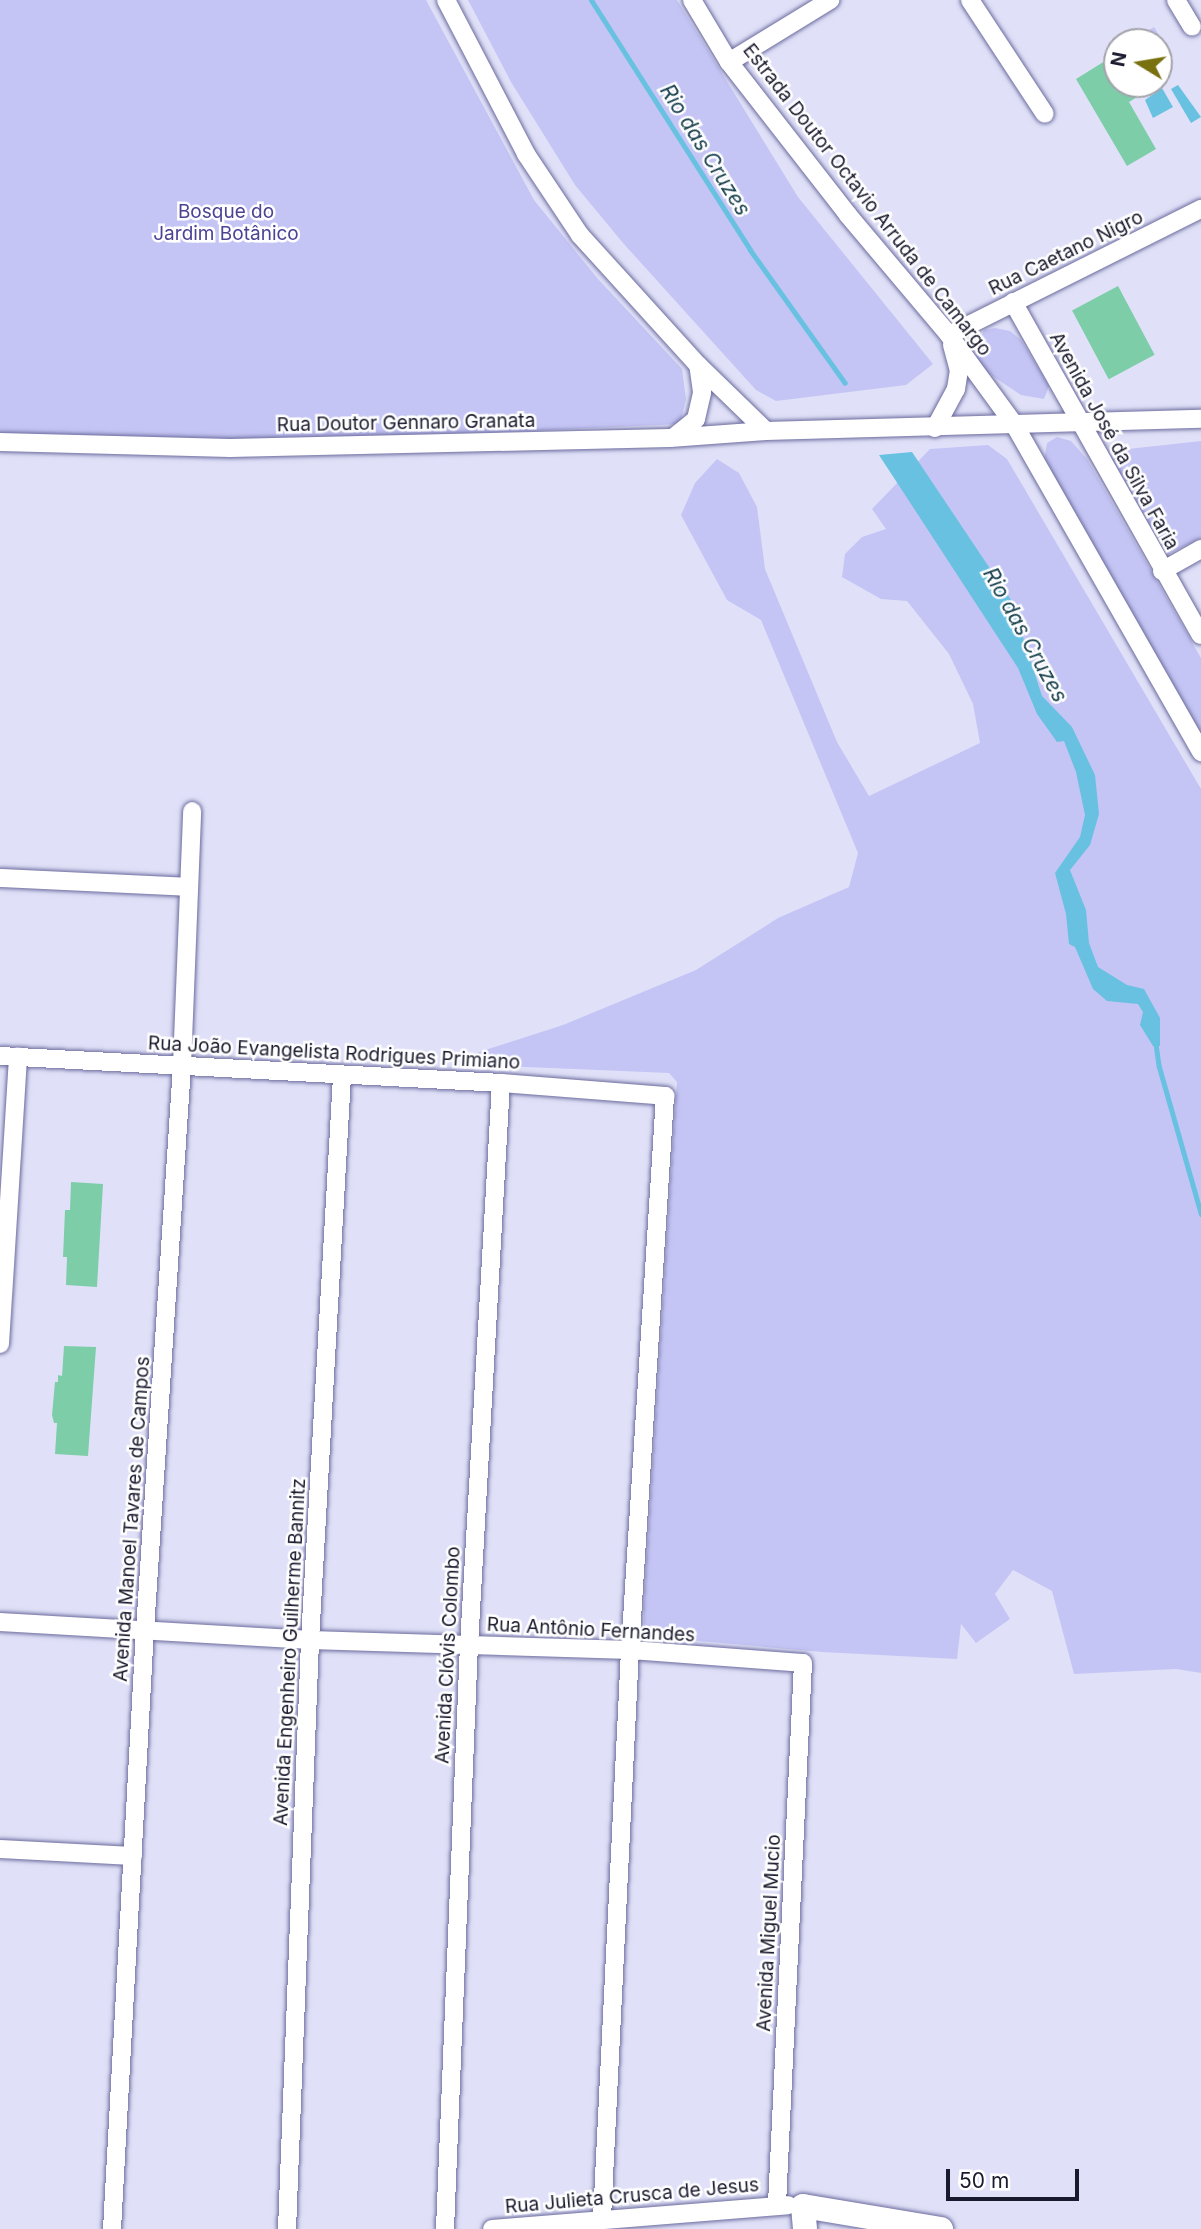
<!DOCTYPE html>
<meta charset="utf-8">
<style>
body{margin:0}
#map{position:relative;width:1201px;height:2229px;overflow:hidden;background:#e0e1f8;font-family:Inter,sans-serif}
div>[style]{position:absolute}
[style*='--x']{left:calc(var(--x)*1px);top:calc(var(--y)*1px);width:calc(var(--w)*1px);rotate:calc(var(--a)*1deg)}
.green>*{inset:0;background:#c4c5f4}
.water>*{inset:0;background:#68c1e0}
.stream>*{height:5px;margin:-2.5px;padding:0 2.5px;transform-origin:2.5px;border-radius:2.5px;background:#68c1e0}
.building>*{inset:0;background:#7ccda8;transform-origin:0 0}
.roads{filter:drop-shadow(0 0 2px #6b6b9e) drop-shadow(0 0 2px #6b6b9e)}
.street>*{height:18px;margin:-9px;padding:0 9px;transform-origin:9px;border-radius:9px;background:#fff}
.secondary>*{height:24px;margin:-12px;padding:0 12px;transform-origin:12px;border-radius:12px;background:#fff}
span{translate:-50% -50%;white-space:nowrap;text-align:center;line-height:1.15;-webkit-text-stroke:5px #fff;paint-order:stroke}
.street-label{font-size:19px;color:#1a1a2e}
.park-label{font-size:19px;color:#4b4494}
.water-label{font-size:21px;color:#173f4d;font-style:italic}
.north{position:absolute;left:1103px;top:28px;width:70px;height:70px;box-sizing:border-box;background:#fff;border:2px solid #a3a3ab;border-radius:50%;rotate:281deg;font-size:19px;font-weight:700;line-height:28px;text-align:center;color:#1a1a2e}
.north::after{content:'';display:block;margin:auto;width:24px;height:32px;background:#79700f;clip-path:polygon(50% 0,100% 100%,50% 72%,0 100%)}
.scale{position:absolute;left:946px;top:2169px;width:133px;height:32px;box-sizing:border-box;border:4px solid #1a1a2e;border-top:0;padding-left:9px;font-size:21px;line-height:24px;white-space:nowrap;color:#1a1a2e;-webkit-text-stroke:5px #fff;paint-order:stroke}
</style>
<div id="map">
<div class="green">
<i style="clip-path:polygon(0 0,426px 0,534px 200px,598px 279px,682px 369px,686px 399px,680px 424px,203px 446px,0 437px)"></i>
<i style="clip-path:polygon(468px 0,677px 0,798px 197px,933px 364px,906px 385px,776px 401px,756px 390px,623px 243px,575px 185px,511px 82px)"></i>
<i style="clip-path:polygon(1154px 27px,1167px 48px,1159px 53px,1159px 42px,1130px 42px)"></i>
<i style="clip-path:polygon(995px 328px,1010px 331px,1021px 340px,1049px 386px,1044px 399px,1021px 395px,985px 371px,976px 357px,977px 344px,984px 330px)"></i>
<i style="clip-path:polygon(1057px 437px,1071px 441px,1087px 459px,1201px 658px,1201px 734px,1044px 460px,1047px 443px)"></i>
<i style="clip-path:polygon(1201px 441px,1201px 538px,1168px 554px,1164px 552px,1109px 458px,1113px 451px,1119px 450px)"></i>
<i style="clip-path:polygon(988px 445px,1007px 459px,1201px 789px,1201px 1673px,1176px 1669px,1074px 1674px,1052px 1591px,1013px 1570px,995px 1594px,1010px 1619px,976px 1643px,961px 1624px,957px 1659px,822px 1652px,654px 1637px,644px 1627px,644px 1606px,677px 1082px,669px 1073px,479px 1065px,473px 1054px,563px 1025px,696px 970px,778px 918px,849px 887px,858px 853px,761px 620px,727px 600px,681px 515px,695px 483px,717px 459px,739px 473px,757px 507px,765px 569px,837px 742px,869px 796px,980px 743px,973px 704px,949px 654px,907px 601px,881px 599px,842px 577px,845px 554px,862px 537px,886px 529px,872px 509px,930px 449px)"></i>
</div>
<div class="water">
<i style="clip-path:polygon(1178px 85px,1201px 117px,1191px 123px,1171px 89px)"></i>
<i style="clip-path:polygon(1162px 88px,1173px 107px,1153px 118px,1145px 100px)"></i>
<i style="clip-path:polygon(912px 452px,1011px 600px,1042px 696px,1072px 727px,1095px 775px,1099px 814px,1090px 845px,1070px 870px,1086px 910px,1089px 943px,1098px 967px,1127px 985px,1144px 989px,1160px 1018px,1160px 1046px,1153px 1046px,1140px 1025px,1143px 1012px,1138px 1004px,1107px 1001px,1093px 989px,1075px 947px,1069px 944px,1066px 914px,1055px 873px,1080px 837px,1085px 815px,1076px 772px,1064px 741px,1057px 742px,1037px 714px,1018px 668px,879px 455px)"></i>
</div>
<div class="stream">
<i style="--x:591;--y:0;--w:296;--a:57.5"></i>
<i style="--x:750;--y:250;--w:163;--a:54.5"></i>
<i style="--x:1155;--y:1040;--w:27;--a:82"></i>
<i style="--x:1159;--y:1067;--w:153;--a:74.1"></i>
</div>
<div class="building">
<i style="clip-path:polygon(1105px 61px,1117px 84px,1158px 84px,1129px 102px,1156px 149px,1127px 166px,1076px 79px)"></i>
<i style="left:1118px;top:286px;width:78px;height:52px;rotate:62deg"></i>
<i style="clip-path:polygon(71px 1182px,103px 1184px,97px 1287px,66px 1285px,67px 1257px,63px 1257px,65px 1210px,70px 1210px)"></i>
<i style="clip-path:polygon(64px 1346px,96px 1347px,88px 1456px,55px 1454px,57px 1423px,54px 1423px,52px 1415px,55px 1382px,58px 1382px,58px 1375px,62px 1376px)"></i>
</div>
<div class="roads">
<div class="street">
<i style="--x:446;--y:0;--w:174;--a:62.5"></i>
<i style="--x:526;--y:154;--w:97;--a:56.3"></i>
<i style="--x:580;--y:235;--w:176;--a:47.8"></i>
<i style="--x:698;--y:365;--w:95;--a:44.1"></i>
<i style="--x:692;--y:0;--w:72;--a:59.2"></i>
<i style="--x:729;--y:62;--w:194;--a:52.1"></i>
<i style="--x:848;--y:215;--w:157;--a:49.9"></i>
<i style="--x:949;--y:335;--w:110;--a:53.9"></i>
<i style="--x:1014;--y:424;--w:378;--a:60.3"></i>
<i style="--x:970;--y:0;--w:136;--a:56.7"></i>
<i style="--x:1176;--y:0;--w:31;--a:59"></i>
<i style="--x:729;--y:62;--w:119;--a:-31.5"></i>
<i style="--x:1013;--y:302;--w:382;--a:60.6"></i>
<i style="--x:949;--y:335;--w:282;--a:-26.6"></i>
<i style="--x:935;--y:428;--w:44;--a:-61.7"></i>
<i style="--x:956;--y:389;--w:18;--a:-81"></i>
<i style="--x:959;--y:371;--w:27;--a:-105"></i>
<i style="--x:674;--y:437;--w:28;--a:-39"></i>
<i style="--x:696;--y:419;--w:28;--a:-77"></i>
<i style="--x:702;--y:392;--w:27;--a:-98"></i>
<i style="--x:0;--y:442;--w:230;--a:1.5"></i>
<i style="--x:230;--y:448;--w:440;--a:-1.3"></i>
<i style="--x:670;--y:438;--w:96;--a:-4.2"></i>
<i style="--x:766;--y:431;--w:435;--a:-1.6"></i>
<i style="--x:1162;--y:571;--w:45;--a:-29.4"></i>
<i style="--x:0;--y:878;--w:188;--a:2.7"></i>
<i style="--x:0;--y:1056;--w:502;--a:3.08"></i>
<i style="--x:501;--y:1083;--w:165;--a:4.5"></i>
<i style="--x:665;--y:1096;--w:555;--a:93.61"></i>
<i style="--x:630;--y:1650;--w:570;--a:92.82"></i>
<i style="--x:0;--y:1344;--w:288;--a:-86.4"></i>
<i style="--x:0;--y:1622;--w:311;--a:3.3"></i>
<i style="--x:310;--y:1640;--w:320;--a:1.8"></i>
<i style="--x:630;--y:1650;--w:173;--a:4.3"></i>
<i style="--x:803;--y:1663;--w:543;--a:92.75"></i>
<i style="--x:0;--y:1849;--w:133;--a:3"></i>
<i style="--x:112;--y:2229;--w:600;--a:-86.85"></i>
<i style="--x:145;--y:1630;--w:566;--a:-86.25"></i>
<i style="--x:182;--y:1065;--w:254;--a:-87.7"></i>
<i style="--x:287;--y:2229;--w:589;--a:-87.76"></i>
<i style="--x:310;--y:1640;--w:564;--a:-86.75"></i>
<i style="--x:445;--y:2229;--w:584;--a:-87.65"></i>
<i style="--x:469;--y:1645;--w:563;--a:-86.74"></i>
<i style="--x:492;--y:2229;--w:297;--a:-4.6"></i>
</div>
<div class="secondary">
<i style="--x:805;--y:2229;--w:23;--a:-95"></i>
<i style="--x:803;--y:2206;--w:140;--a:9.5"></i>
</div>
</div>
<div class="street-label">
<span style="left:867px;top:200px;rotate:52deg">Estrada Doutor Octavio Arruda de Camargo</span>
<span style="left:1066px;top:253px;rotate:-26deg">Rua Caetano Nigro</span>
<span style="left:406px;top:423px;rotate:-1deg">Rua Doutor Gennaro Granata</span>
<span style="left:1114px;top:441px;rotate:61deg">Avenida José da Silva Faria</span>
<span style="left:334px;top:1053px;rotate:3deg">Rua João Evangelista Rodrigues Primiano</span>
<span style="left:132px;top:1519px;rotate:-86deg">Avenida Manoel Tavares de Campos</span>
<span style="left:591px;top:1630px;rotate:3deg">Rua Antônio Fernandes</span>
<span style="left:290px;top:1652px;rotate:-87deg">Avenida Engenheiro Guilherme Bannitz</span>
<span style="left:448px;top:1655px;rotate:-87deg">Avenida Clóvis Colombo</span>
<span style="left:769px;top:1933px;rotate:-87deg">Avenida Miguel Mucio</span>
<span style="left:632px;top:2196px;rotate:-5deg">Rua Julieta Crusca de Jesus</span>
</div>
<div class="park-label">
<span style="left:226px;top:223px">Bosque do<br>Jardim Botânico</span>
</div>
<div class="water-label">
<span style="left:705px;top:150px;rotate:58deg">Rio das Cruzes</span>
<span style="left:1025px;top:635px;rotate:61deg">Rio das Cruzes</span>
</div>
<div class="north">N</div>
<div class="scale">50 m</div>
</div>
